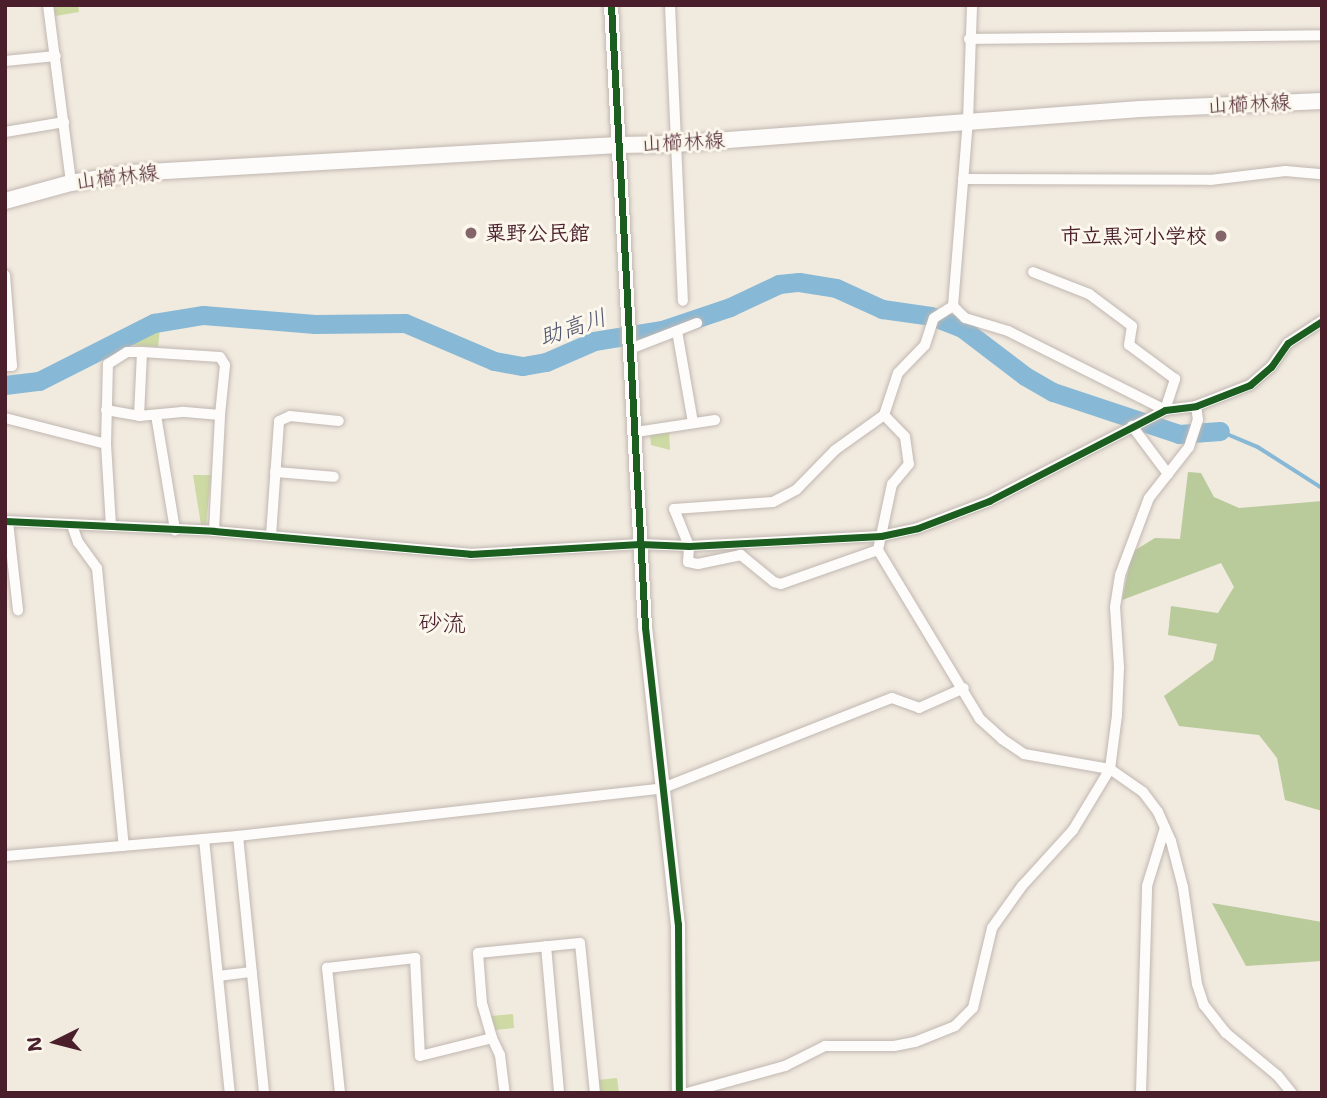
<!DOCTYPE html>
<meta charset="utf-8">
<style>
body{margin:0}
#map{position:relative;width:1327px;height:1098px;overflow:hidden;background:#f1eadf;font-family:"Shantell Sans","Klee One",sans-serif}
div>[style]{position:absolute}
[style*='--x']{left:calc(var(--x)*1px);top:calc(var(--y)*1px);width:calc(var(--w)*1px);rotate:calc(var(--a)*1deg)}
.green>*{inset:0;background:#cddaa3}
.forest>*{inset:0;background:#b9ca9b}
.stream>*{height:3.5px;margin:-1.75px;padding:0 1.75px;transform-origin:1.75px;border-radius:1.75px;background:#87b8d5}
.river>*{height:19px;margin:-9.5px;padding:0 9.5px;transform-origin:9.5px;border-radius:9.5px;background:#87b8d5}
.roads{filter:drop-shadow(0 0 2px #c0b7b1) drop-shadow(0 0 2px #c0b7b1)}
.minor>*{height:10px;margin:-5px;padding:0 5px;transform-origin:5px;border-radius:5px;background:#fdfcfa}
.tertiary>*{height:14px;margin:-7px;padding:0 7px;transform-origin:7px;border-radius:7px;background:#fdfcfa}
.secondary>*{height:16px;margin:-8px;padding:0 8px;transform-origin:8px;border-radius:8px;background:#fdfcfa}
.cycleway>*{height:7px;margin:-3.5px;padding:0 3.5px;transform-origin:3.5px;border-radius:3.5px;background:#1b5e20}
.dots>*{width:19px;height:19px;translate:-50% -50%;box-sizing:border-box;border:4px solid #fbf7ec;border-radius:50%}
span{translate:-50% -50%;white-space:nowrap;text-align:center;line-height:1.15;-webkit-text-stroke:6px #fbf7ec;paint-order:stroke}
.street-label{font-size:21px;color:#4a1f2b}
.poi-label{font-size:21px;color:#4a1f2b;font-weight:700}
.left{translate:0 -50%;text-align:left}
.right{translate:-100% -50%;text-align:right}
.water-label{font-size:23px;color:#50546d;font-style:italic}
.quarter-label{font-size:24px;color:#4a1f2b}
.frame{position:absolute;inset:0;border:7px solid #4a1f2b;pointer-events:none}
.north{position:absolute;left:21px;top:1007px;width:70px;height:70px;-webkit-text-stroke:5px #fbf7ec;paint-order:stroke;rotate:264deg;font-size:19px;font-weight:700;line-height:28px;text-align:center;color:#4a1f2b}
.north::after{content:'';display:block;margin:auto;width:24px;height:32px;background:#4a1f2b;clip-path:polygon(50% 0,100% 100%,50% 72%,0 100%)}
</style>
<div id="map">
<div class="green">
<i style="clip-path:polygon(54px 5px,78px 5px,79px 12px,55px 16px)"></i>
<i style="clip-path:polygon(160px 329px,158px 347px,131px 345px)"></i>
<i style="clip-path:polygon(669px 432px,670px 450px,651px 445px,650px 435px)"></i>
<i style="clip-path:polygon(193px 475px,211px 475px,206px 525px,201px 525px)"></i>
<i style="clip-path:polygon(513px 1014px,514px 1028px,495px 1030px,491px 1016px)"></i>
<i style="clip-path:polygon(617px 1078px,619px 1093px,599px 1093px,598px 1080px)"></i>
</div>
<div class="forest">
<i style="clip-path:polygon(1188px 472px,1201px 473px,1214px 497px,1239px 508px,1322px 501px,1322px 811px,1285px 800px,1277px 758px,1259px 735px,1179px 726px,1164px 696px,1213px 660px,1217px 644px,1168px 635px,1171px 606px,1218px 613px,1234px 587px,1221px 563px,1122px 600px,1132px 552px,1155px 538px,1180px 539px)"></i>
<i style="clip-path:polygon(1212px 903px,1322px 922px,1322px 961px,1246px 966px)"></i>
</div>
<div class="stream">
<i style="--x:1220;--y:431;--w:41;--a:22.8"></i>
<i style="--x:1258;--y:447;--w:76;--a:32.6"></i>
</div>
<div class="river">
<i style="--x:5;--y:385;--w:34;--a:-7"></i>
<i style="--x:39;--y:381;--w:129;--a:-26.8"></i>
<i style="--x:154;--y:323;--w:50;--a:-9.3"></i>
<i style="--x:203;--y:315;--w:112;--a:4.6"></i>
<i style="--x:315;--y:324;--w:90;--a:-0.6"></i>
<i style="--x:405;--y:323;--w:97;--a:23.1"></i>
<i style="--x:494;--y:361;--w:29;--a:10"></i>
<i style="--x:523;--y:366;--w:23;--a:-10"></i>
<i style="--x:546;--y:362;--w:52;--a:-23.6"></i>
<i style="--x:594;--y:341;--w:69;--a:-9.2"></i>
<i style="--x:662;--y:330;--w:72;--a:-18.7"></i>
<i style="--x:730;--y:307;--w:54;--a:-25.1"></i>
<i style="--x:779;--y:284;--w:20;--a:-6"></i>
<i style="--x:799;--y:282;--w:37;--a:9"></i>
<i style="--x:836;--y:288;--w:51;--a:24.5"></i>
<i style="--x:882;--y:309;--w:49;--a:8.1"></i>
<i style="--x:931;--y:316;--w:33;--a:21"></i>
<i style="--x:962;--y:328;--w:79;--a:37.3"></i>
<i style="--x:1025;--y:376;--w:32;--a:30"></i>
<i style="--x:1053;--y:392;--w:133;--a:18.4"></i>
<i style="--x:1179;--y:434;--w:41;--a:-4.2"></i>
</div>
<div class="roads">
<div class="minor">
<i style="--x:48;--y:5;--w:179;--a:82.6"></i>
<i style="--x:670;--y:5;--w:296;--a:87.5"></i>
<i style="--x:969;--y:39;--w:353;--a:-0.6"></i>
<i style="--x:5;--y:61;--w:51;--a:-5.6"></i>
<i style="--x:5;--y:132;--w:60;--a:-9.6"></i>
<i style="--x:963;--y:179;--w:247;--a:0.2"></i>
<i style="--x:1210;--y:180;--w:76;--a:-6.8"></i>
<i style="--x:1285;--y:171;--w:37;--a:5"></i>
<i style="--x:5;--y:275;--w:91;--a:85.6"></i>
<i style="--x:12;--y:366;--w:7;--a:180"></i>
<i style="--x:953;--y:306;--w:17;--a:45"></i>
<i style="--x:965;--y:318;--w:45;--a:16.8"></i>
<i style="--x:1008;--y:331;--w:176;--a:26.7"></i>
<i style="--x:1165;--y:410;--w:33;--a:-72"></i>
<i style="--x:1175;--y:379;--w:57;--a:-143.5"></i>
<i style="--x:1129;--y:345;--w:19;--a:-81"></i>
<i style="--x:1132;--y:326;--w:54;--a:-143.3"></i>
<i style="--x:1089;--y:294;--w:60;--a:-158.6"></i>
<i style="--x:677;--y:331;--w:93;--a:80.1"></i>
<i style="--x:630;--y:349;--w:72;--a:-21.2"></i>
<i style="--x:106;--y:410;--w:34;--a:10"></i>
<i style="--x:156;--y:415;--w:117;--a:80.6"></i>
<i style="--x:884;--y:415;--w:30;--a:46"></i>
<i style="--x:905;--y:437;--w:27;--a:82"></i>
<i style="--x:909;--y:464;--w:26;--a:130"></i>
<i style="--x:892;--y:484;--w:67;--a:102"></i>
<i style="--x:878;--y:550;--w:197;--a:58.9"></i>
<i style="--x:980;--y:719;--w:30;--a:42"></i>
<i style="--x:1002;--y:739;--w:27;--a:34"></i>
<i style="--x:1024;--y:754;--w:87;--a:9.9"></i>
<i style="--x:1110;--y:769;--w:40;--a:34.9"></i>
<i style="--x:1143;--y:792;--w:25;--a:53"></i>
<i style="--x:1158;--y:812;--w:32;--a:66"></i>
<i style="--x:1171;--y:841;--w:48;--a:75.4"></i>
<i style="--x:1183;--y:887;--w:98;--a:81.8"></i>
<i style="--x:1197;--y:984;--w:22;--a:72"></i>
<i style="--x:1204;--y:1005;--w:36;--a:52"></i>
<i style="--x:1226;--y:1033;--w:67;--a:39.6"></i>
<i style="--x:1278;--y:1076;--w:22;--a:51"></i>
<i style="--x:5;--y:418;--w:104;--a:14.4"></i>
<i style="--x:1132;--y:426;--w:60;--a:53.1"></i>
<i style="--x:636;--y:432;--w:80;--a:-8.6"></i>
<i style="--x:275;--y:472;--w:59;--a:4.8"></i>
<i style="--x:5;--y:521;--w:209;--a:2.7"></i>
<i style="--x:214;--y:531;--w:257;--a:5.1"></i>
<i style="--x:470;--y:554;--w:170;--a:-3.4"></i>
<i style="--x:640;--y:544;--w:49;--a:2.3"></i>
<i style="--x:689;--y:546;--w:192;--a:-3"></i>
<i style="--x:881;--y:536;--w:38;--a:-12"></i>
<i style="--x:918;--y:528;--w:76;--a:-20.8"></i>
<i style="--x:989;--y:501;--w:198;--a:-27.3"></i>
<i style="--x:1165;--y:410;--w:31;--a:-7"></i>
<i style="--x:1196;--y:406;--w:58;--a:-21.3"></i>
<i style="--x:1250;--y:385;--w:28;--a:-41"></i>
<i style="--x:1271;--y:367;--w:29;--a:-55"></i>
<i style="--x:1288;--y:343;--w:40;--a:-32.9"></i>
<i style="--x:8;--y:522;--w:89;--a:83.5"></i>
<i style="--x:72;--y:525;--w:18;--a:71"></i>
<i style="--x:78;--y:542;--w:32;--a:54"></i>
<i style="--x:97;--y:568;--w:279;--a:84.5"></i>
<i style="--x:111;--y:526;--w:82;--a:-93.5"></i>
<i style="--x:106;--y:444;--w:80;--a:-88.6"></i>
<i style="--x:108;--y:364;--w:22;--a:-32"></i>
<i style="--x:127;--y:352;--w:15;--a:0"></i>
<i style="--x:142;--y:352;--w:78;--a:3.7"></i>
<i style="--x:220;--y:357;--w:9;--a:58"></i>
<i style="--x:225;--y:365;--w:50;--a:95.7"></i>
<i style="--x:220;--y:415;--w:38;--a:-175"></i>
<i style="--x:182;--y:412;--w:43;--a:174.7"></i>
<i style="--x:139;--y:416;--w:64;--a:-87.3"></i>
<i style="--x:214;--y:531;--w:116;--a:-87"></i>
<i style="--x:271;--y:536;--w:115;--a:-86"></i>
<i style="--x:279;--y:421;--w:12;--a:-24"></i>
<i style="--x:290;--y:416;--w:49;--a:5.8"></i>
<i style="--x:878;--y:550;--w:103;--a:160.7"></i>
<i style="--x:781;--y:584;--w:7;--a:-164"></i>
<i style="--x:774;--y:582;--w:43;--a:-140.7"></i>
<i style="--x:741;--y:555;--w:44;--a:168.2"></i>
<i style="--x:698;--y:564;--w:10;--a:-169"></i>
<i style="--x:688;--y:562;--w:16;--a:-86"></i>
<i style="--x:689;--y:546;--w:40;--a:-112"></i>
<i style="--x:674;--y:509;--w:99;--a:-4"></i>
<i style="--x:773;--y:502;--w:26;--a:-28"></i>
<i style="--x:796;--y:490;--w:56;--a:-45.7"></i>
<i style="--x:835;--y:450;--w:60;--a:-35.5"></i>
<i style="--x:884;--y:415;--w:44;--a:-71.6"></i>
<i style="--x:898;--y:373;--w:39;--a:-46"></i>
<i style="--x:925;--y:345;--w:28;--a:-72"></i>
<i style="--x:934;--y:318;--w:22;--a:-32"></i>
<i style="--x:953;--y:306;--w:186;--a:-85.4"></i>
<i style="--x:968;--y:121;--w:116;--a:-88"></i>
<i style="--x:238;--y:836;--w:258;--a:84.2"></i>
<i style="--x:204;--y:839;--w:255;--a:84.2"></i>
<i style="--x:5;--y:856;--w:234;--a:-4.9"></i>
<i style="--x:238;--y:836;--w:428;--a:-6.4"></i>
<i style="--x:663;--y:788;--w:246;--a:-21.5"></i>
<i style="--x:892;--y:698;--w:29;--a:20"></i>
<i style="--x:919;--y:708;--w:49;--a:-24"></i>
<i style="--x:546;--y:946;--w:148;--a:84.9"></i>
<i style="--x:218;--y:976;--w:34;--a:-7"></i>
<i style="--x:492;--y:1038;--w:19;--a:65"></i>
<i style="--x:500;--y:1055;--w:38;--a:83"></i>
<i style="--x:340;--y:1093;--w:126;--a:-95.9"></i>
<i style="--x:327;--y:968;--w:89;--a:-6.5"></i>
<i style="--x:415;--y:958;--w:98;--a:87.1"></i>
<i style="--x:420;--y:1056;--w:74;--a:-14"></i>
<i style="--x:492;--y:1038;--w:35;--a:-106"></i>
<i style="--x:482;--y:1004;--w:51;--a:-94.5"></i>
<i style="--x:478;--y:953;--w:102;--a:-5.6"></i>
<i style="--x:580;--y:943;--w:151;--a:84.3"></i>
<i style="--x:687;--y:1093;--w:102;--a:-15.4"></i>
<i style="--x:785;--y:1066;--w:45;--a:-26.6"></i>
<i style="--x:825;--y:1046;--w:69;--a:0"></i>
<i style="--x:894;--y:1046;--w:21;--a:-11"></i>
<i style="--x:915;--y:1042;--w:43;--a:-21.8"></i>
<i style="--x:955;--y:1026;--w:25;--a:-45"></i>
<i style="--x:973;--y:1008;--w:82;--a:-76.6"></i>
<i style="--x:992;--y:928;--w:52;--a:-54.5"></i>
<i style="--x:1022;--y:886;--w:76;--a:-47.7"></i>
<i style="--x:1073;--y:830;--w:71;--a:-58.8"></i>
<i style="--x:1110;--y:769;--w:54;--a:-82.6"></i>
<i style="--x:1117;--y:715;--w:48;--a:-87.6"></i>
<i style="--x:1119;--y:667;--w:60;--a:-93.8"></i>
<i style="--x:1115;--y:607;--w:32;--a:-81"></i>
<i style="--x:1120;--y:575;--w:82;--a:-69.4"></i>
<i style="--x:1149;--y:498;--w:65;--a:-51.9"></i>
<i style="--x:1189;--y:447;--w:28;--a:-72"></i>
<i style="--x:1198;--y:420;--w:14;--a:-98"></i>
<i style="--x:1141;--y:1093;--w:207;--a:-88.3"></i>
<i style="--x:1147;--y:886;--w:61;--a:-72.8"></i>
</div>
<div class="tertiary">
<i style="--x:611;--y:5;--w:623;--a:86.87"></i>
<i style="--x:645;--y:627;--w:299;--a:83.7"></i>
<i style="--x:678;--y:924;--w:169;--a:89.7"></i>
</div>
<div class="secondary">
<i style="--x:5;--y:201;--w:68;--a:-15.3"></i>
<i style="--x:71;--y:183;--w:61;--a:-9.5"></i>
<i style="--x:131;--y:173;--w:488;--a:-3.3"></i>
<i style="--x:618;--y:145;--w:57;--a:-1"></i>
<i style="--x:675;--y:144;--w:466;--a:-4.3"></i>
<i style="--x:1140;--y:109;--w:182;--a:-2.5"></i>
</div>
</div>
<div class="cycleway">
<i style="--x:611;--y:5;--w:623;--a:86.87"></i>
<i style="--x:645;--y:627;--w:299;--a:83.7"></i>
<i style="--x:678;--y:924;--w:169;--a:89.7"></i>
<i style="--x:5;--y:521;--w:209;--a:2.7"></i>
<i style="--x:214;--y:531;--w:257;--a:5.1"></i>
<i style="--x:470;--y:554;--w:170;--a:-3.4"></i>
<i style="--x:640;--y:544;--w:49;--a:2.3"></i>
<i style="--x:689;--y:546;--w:192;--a:-3"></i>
<i style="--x:881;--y:536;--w:38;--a:-12"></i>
<i style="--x:918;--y:528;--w:76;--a:-20.8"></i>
<i style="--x:989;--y:501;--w:198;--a:-27.3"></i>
<i style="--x:1165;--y:410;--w:31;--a:-7"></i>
<i style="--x:1196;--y:406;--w:58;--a:-21.3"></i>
<i style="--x:1250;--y:385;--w:28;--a:-41"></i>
<i style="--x:1271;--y:367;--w:29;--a:-55"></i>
<i style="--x:1288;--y:343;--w:40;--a:-32.9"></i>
</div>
<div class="dots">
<i style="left:471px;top:233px;background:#84666a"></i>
<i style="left:1221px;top:236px;background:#84666a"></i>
</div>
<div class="street-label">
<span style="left:1249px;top:104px;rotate:-3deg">山櫛林線</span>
<span style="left:683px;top:142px;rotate:-3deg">山櫛林線</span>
<span style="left:117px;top:177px;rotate:-7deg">山櫛林線</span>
</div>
<div class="poi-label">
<span class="left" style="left:485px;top:233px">粟野公民館</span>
<span class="right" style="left:1207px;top:236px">市立黒河小学校</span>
</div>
<div class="water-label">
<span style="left:573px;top:327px;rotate:-18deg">助高川</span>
</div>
<div class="quarter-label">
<span style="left:442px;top:624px">砂流</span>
</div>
<div class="frame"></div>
<div class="north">N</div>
</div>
